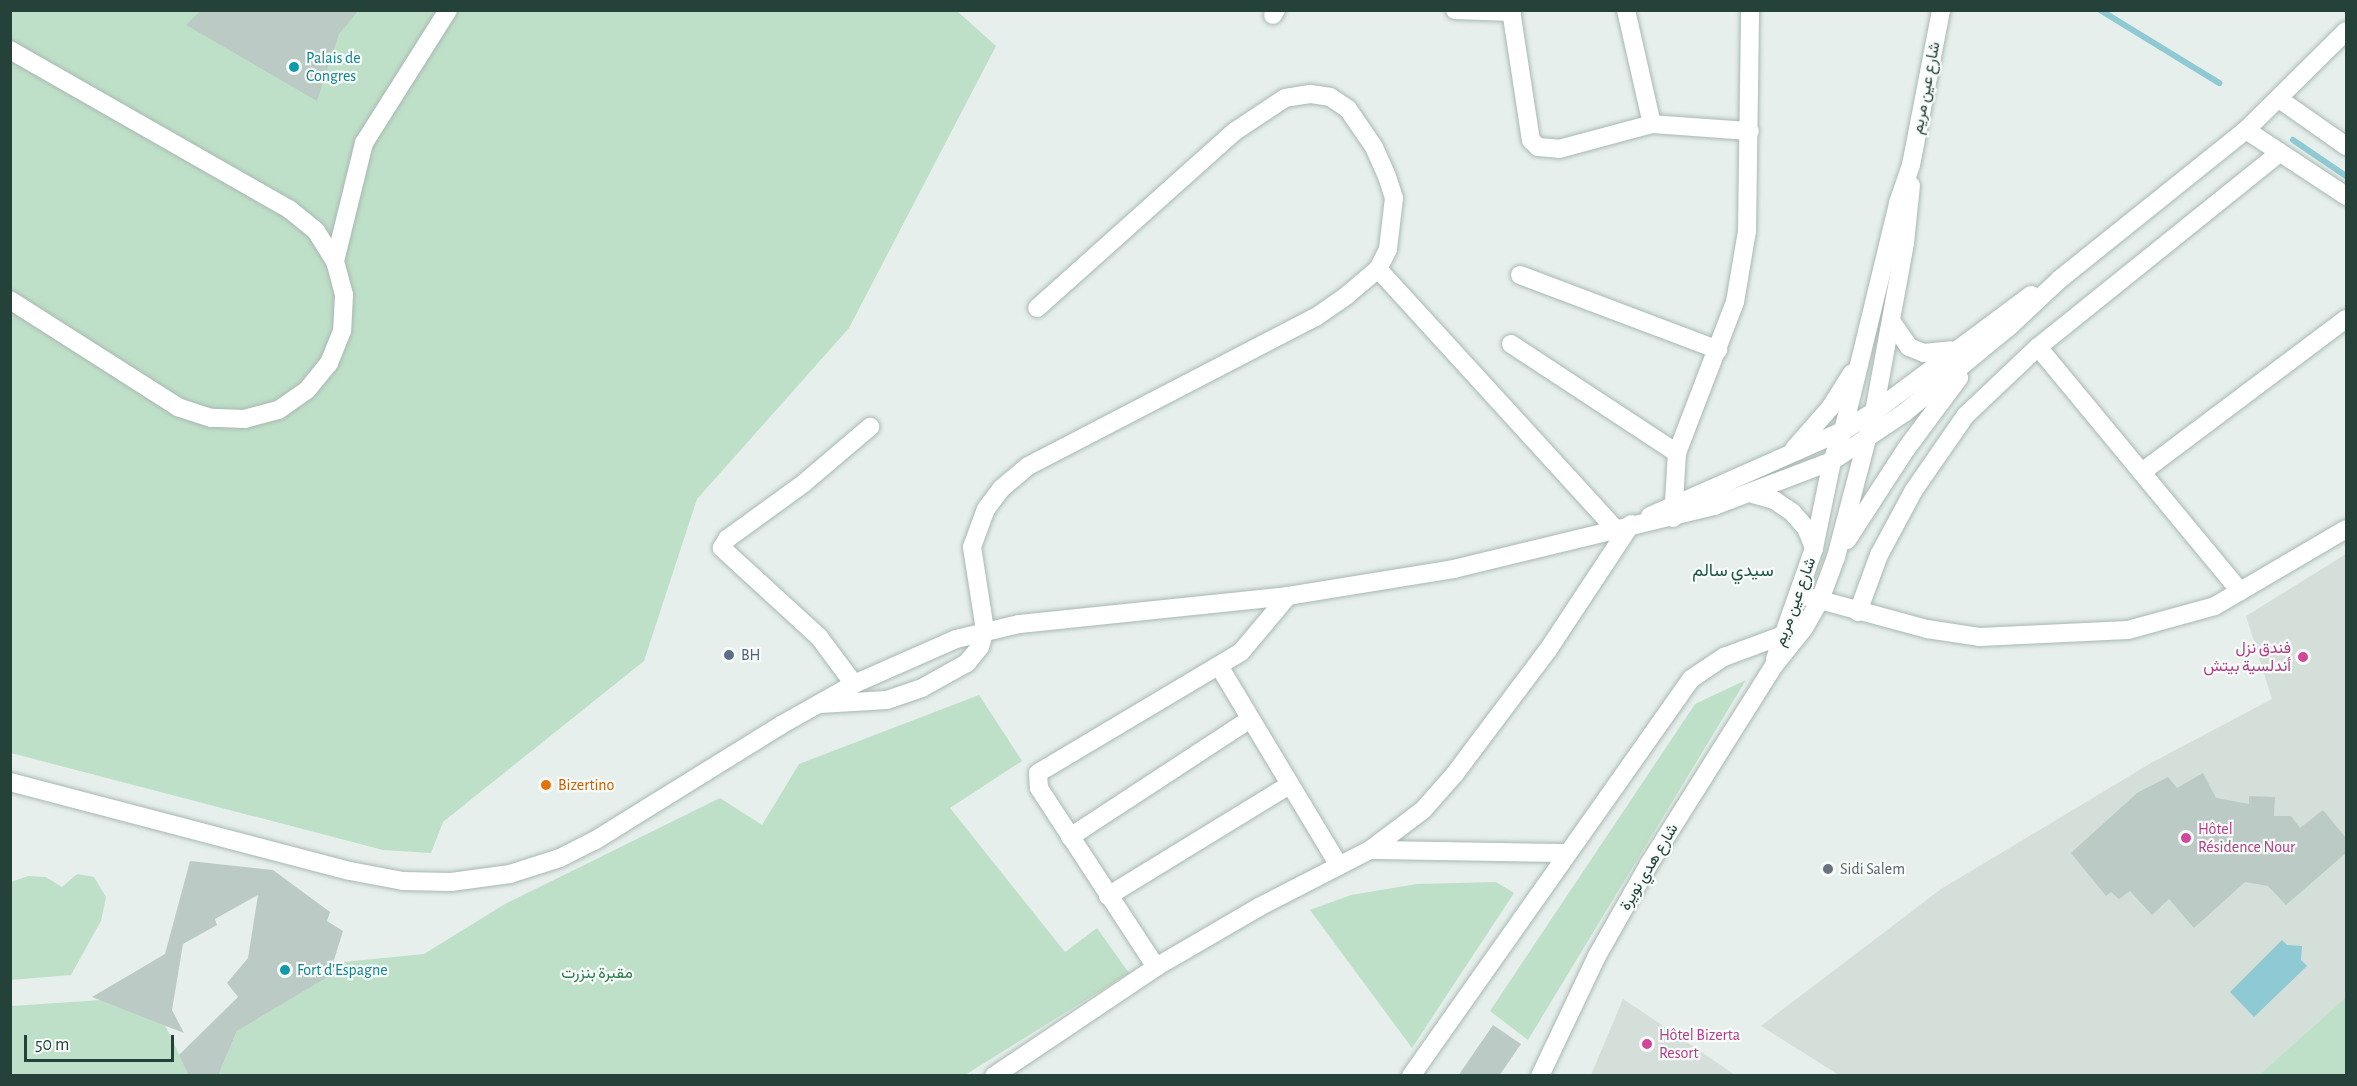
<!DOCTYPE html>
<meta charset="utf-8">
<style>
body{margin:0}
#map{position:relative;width:2357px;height:1086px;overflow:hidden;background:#e6efeb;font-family:"Alegreya Sans",Vazirmatn,sans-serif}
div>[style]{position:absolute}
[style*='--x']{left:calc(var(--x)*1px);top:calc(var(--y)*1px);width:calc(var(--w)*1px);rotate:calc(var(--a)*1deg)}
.built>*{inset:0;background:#d4dfda}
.green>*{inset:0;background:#bfe0c8}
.water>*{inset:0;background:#8ec9d4}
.stream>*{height:6px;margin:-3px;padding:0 3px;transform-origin:3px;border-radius:3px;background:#8ec9d4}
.building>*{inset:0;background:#bbcac4}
.roads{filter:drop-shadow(0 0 2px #a8b8b2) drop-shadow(0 0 2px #a8b8b2)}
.minor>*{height:18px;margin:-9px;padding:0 9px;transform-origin:9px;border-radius:9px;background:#fff}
.tertiary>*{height:18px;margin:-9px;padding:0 9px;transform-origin:9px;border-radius:9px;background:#fff}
.secondary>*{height:18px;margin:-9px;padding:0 9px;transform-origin:9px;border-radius:9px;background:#fff}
.dots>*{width:16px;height:16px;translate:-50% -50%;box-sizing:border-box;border:3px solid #f7fbf9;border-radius:50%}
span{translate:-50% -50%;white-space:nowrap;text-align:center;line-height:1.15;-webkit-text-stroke:4.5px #f7fbf9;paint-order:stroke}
.culture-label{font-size:16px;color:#0d838f}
.left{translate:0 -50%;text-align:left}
.street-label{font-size:16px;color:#24423a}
.hotel-label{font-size:16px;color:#b23c85}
.right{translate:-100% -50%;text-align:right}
.service-label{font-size:16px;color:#4e5e75}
.food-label{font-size:16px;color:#c56008}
.worship-label{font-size:16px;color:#5b616d}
.park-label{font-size:16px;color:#2d7a4b}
.neighbourhood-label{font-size:18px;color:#1f5548}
.frame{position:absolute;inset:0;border:12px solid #24423a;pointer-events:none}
.scale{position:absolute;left:24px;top:1035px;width:150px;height:27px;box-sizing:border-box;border:3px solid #24423a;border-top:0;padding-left:8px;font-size:18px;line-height:21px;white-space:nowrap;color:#24423a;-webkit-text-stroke:4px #f7fbf9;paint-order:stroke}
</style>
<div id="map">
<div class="built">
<i style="clip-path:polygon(2346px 554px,2346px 997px,2259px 1075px,1839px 1075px,1761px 1026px,1941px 889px,2151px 763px,2272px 699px,2246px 616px)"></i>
<i style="clip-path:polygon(1623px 999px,1644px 1013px,1735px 1075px,1591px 1075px)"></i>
</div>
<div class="green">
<i style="clip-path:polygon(956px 10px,996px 46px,849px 328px,697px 499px,644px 661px,443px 822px,431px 853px,383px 850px,11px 753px,10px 11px)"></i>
<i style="clip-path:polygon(1746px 680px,1528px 1040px,1490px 1011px,1695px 704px)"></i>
<i style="clip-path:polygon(979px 695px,1022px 761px,950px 808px,1065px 952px,1097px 928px,1129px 973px,965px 1075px,218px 1076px,237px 1031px,328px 976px,333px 963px,424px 954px,505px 904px,720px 798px,762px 825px,799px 764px)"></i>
<i style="clip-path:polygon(77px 874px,94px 877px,106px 897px,101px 921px,71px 975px,11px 980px,11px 882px,28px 876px,46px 877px,62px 887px)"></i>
<i style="clip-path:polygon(1496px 882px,1514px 893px,1412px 1048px,1310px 910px,1351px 895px,1417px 884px)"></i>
<i style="clip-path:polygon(2346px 997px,2346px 1075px,2259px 1075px)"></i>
<i style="clip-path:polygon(101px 1000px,165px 1025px,189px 1075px,11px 1076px,11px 1006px)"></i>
</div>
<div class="water">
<i style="clip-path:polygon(2282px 940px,2287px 945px,2302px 946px,2301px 960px,2307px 966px,2254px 1017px,2230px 992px)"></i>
</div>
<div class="stream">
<i style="--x:2100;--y:10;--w:140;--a:31.5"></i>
<i style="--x:2293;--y:140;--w:64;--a:34.2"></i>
</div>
<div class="building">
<i style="clip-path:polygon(201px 10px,359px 10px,339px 34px,317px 101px,186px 25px)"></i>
<i style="clip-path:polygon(2203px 773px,2216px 798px,2249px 804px,2249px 796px,2275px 797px,2274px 816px,2291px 816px,2300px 828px,2323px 810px,2346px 838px,2346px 853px,2286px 905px,2268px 886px,2245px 882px,2194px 928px,2169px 899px,2152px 915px,2130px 891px,2119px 899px,2111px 892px,2106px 896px,2071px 853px,2137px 793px,2168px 777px,2177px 788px)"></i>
<i style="clip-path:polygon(190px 861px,273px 870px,330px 912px,327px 921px,343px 931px,329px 976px,237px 1031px,218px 1076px,189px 1076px,179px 1055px,238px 997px,227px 983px,248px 958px,258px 895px,215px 919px,217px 925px,183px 944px,172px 1010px,184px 1033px,92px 997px,165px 954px)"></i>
<i style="clip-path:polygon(1493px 1025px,1521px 1044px,1499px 1076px,1458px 1076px)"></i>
</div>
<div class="roads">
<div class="minor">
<i style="--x:1455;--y:10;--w:57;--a:2"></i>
<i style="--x:1511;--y:10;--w:132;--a:81.3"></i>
<i style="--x:1531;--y:140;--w:10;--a:45"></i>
<i style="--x:1538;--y:147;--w:21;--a:5"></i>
<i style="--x:1559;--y:149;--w:96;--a:-15"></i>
<i style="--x:1652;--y:124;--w:98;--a:4.1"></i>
<i style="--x:1626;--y:10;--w:117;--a:77.2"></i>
<i style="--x:1273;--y:15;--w:6;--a:-59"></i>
<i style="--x:10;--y:50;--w:321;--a:29.7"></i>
<i style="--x:289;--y:209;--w:35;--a:39"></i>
<i style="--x:316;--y:231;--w:36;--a:58"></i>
<i style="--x:335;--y:261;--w:35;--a:75"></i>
<i style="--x:344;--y:295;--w:36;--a:93"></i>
<i style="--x:342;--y:331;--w:35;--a:112"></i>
<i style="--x:329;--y:363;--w:35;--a:129"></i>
<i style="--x:307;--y:390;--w:35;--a:145"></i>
<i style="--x:278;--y:410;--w:34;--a:165"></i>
<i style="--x:245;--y:419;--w:34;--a:-178"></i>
<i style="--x:211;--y:418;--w:35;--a:-162"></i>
<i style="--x:178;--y:407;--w:199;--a:-147.5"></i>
<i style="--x:2279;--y:99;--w:82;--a:35"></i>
<i style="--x:2246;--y:130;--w:120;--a:33.4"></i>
<i style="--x:335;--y:261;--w:122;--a:-76.2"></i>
<i style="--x:364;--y:143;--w:157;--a:-57.7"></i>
<i style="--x:1378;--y:269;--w:352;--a:47.6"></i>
<i style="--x:1520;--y:275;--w:212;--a:20.7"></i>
<i style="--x:1511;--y:344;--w:199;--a:33.3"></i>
<i style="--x:2038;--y:347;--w:317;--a:50.4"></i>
<i style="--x:2142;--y:472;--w:255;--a:-36.9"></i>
<i style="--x:1673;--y:518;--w:65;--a:-86.5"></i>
<i style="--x:1677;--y:453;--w:162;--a:-69"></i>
<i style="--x:1735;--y:302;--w:72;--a:-80.4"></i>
<i style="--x:1747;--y:231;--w:221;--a:-89.2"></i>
<i style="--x:1798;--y:594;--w:134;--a:15.2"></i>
<i style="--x:1927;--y:629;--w:54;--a:8.6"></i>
<i style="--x:1980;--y:637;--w:148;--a:-2.7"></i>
<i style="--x:2128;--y:630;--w:90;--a:-15.4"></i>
<i style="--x:2215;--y:606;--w:152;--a:-30.4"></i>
<i style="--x:1858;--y:612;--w:61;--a:-69.8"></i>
<i style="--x:1879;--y:555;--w:74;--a:-61.7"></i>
<i style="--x:1914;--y:490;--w:91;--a:-55.3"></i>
<i style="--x:1966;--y:415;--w:99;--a:-43.4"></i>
<i style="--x:2038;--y:347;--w:309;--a:-38.8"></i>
<i style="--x:985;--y:630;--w:84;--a:-98.9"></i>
<i style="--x:972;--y:547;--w:40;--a:-69.8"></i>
<i style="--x:986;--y:509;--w:26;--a:-53"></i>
<i style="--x:1002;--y:488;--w:34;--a:-40"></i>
<i style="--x:1028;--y:466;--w:324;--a:-27.4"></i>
<i style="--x:1316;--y:317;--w:37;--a:-35"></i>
<i style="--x:1346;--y:296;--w:42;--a:-40.2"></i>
<i style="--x:1378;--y:269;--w:22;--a:-63"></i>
<i style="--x:1388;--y:249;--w:51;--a:-83.3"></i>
<i style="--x:1394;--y:198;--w:25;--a:-108"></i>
<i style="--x:1386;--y:174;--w:30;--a:-114"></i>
<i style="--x:1374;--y:147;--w:46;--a:-124.4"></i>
<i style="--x:1348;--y:109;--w:22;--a:-146"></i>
<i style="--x:1330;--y:97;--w:20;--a:-171"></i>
<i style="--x:1310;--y:94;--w:25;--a:171"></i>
<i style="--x:1285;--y:98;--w:61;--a:146.3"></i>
<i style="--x:1234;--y:132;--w:264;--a:138.2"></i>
<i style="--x:1219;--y:666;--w:233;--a:59"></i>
<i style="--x:854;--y:684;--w:59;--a:-126.7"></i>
<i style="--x:819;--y:637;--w:132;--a:-137.5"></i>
<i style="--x:722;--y:548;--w:10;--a:-61"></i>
<i style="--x:727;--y:539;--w:95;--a:-36"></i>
<i style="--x:804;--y:483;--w:87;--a:-40.3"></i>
<i style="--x:1070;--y:837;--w:214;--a:-33.2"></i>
<i style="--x:1370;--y:850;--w:196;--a:0.9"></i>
<i style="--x:1108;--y:896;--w:212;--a:-31.5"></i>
<i style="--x:1156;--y:967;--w:214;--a:-123.2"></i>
<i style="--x:1039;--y:788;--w:15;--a:-94"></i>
<i style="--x:1038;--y:773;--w:236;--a:-30.8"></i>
<i style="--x:1241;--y:652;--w:73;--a:-50"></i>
<i style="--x:994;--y:1076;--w:195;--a:-33.9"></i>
<i style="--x:1156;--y:967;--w:119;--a:-30.2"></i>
<i style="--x:1259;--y:907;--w:125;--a:-27.2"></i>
<i style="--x:1370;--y:850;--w:66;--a:-37"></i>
<i style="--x:1423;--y:810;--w:47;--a:-48.5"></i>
<i style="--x:1454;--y:775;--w:156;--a:-53.1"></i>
<i style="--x:1548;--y:650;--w:151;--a:-56.6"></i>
<i style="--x:1411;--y:1076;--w:486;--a:-54.8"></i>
<i style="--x:1691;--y:679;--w:40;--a:-34"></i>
<i style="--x:1724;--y:657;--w:75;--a:-20.4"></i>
</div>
<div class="tertiary">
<i style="--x:1874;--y:412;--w:172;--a:-79.6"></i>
<i style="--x:1905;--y:243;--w:58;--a:-84.1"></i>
<i style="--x:1794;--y:449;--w:55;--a:-48.7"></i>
<i style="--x:1830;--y:408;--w:41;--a:-57.8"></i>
<i style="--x:1650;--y:516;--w:211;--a:-23.8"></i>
<i style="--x:1843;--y:431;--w:235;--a:-76.4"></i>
<i style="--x:1898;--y:203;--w:40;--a:-71.1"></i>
<i style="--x:1911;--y:165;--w:158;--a:-79"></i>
<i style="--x:820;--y:704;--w:67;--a:-3.4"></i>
<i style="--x:887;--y:700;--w:37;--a:-19"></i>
<i style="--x:922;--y:688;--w:51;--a:-29.1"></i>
<i style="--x:967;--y:663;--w:21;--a:-51"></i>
<i style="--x:980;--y:647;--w:18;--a:-74"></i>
<i style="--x:10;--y:782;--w:351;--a:14.7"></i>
<i style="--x:350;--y:871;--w:54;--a:10.7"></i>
<i style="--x:403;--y:881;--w:48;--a:1.2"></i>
<i style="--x:451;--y:882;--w:60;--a:-7.7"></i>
<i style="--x:510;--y:874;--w:52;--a:-17.7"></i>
<i style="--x:560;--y:858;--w:38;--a:-27"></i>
<i style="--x:594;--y:841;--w:220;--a:-31.8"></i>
<i style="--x:781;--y:725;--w:84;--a:-29.3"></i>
<i style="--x:854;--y:684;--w:111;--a:-23.8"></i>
<i style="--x:956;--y:639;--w:65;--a:-13.4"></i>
<i style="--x:1019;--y:624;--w:270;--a:-5.9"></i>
<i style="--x:1288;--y:596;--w:168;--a:-9.2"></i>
<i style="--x:1454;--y:569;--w:268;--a:-13.6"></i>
<i style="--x:1714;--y:506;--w:126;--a:-20.9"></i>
</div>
<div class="secondary">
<i style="--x:1891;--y:321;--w:32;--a:55"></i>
<i style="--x:1909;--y:347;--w:16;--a:22"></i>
<i style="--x:1924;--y:353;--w:27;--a:-6"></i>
<i style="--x:1832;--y:461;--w:87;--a:-33.7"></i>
<i style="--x:1904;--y:413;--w:137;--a:-39.4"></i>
<i style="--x:2010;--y:326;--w:69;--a:-43.2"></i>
<i style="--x:2060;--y:279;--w:238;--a:-38.7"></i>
<i style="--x:2246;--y:130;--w:141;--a:-44.7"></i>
<i style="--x:1753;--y:494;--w:22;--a:16"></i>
<i style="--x:1774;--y:500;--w:22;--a:34"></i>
<i style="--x:1792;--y:512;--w:21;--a:49"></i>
<i style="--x:1806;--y:528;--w:22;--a:68"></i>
<i style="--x:1847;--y:540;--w:108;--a:-57"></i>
<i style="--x:1906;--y:449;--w:89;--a:-53.3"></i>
<i style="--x:1775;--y:659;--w:118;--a:-70.6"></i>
<i style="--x:1814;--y:548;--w:89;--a:-78.3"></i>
<i style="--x:1832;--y:461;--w:32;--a:-70"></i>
<i style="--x:1843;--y:431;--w:36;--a:-32"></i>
<i style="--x:1874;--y:412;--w:196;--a:-36.7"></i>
<i style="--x:1540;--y:1076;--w:133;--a:-64.6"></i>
<i style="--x:1597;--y:956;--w:106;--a:-60.5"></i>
<i style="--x:1649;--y:864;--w:233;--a:-57.8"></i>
<i style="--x:1773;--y:667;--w:50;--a:-51.5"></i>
<i style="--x:1804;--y:628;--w:32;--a:-60"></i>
<i style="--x:1820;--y:600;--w:46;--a:-69.6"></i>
<i style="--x:1836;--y:557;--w:150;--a:-75.3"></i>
</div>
</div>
<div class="dots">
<i style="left:294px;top:67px;background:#0f9aa8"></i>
<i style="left:729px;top:655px;background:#5c6f8a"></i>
<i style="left:2303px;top:657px;background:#d1479c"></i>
<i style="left:546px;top:785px;background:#e8710a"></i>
<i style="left:2186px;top:838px;background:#d1479c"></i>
<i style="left:1828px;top:869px;background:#6b7280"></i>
<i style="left:285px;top:970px;background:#0f9aa8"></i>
<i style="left:1647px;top:1044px;background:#d1479c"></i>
</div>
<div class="culture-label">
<span class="left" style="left:306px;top:67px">Palais de<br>Congres</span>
<span class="left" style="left:297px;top:970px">Fort d'Espagne</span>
</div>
<div class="street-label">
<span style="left:1926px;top:88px;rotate:-79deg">شارع عين مريم</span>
<span style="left:1795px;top:602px;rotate:-70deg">شارع عين مريم</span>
<span style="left:1649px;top:867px;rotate:-59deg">شارع هدي نويرة</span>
</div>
<div class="hotel-label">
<span class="right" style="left:2291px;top:657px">فندق نزل<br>أندلسية بيتش</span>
<span class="left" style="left:2198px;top:838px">Hôtel<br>Résidence Nour</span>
<span class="left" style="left:1659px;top:1044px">Hôtel Bizerta<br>Resort</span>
</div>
<div class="service-label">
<span class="left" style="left:741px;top:655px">BH</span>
</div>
<div class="food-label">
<span class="left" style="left:558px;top:785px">Bizertino</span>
</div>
<div class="worship-label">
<span class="left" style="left:1840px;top:869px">Sidi Salem</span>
</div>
<div class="park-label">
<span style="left:597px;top:973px">مقبرة بنزرت</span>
</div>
<div class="neighbourhood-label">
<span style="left:1733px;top:571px">سيدي سالم</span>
</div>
<div class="frame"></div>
<div class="scale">50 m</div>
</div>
